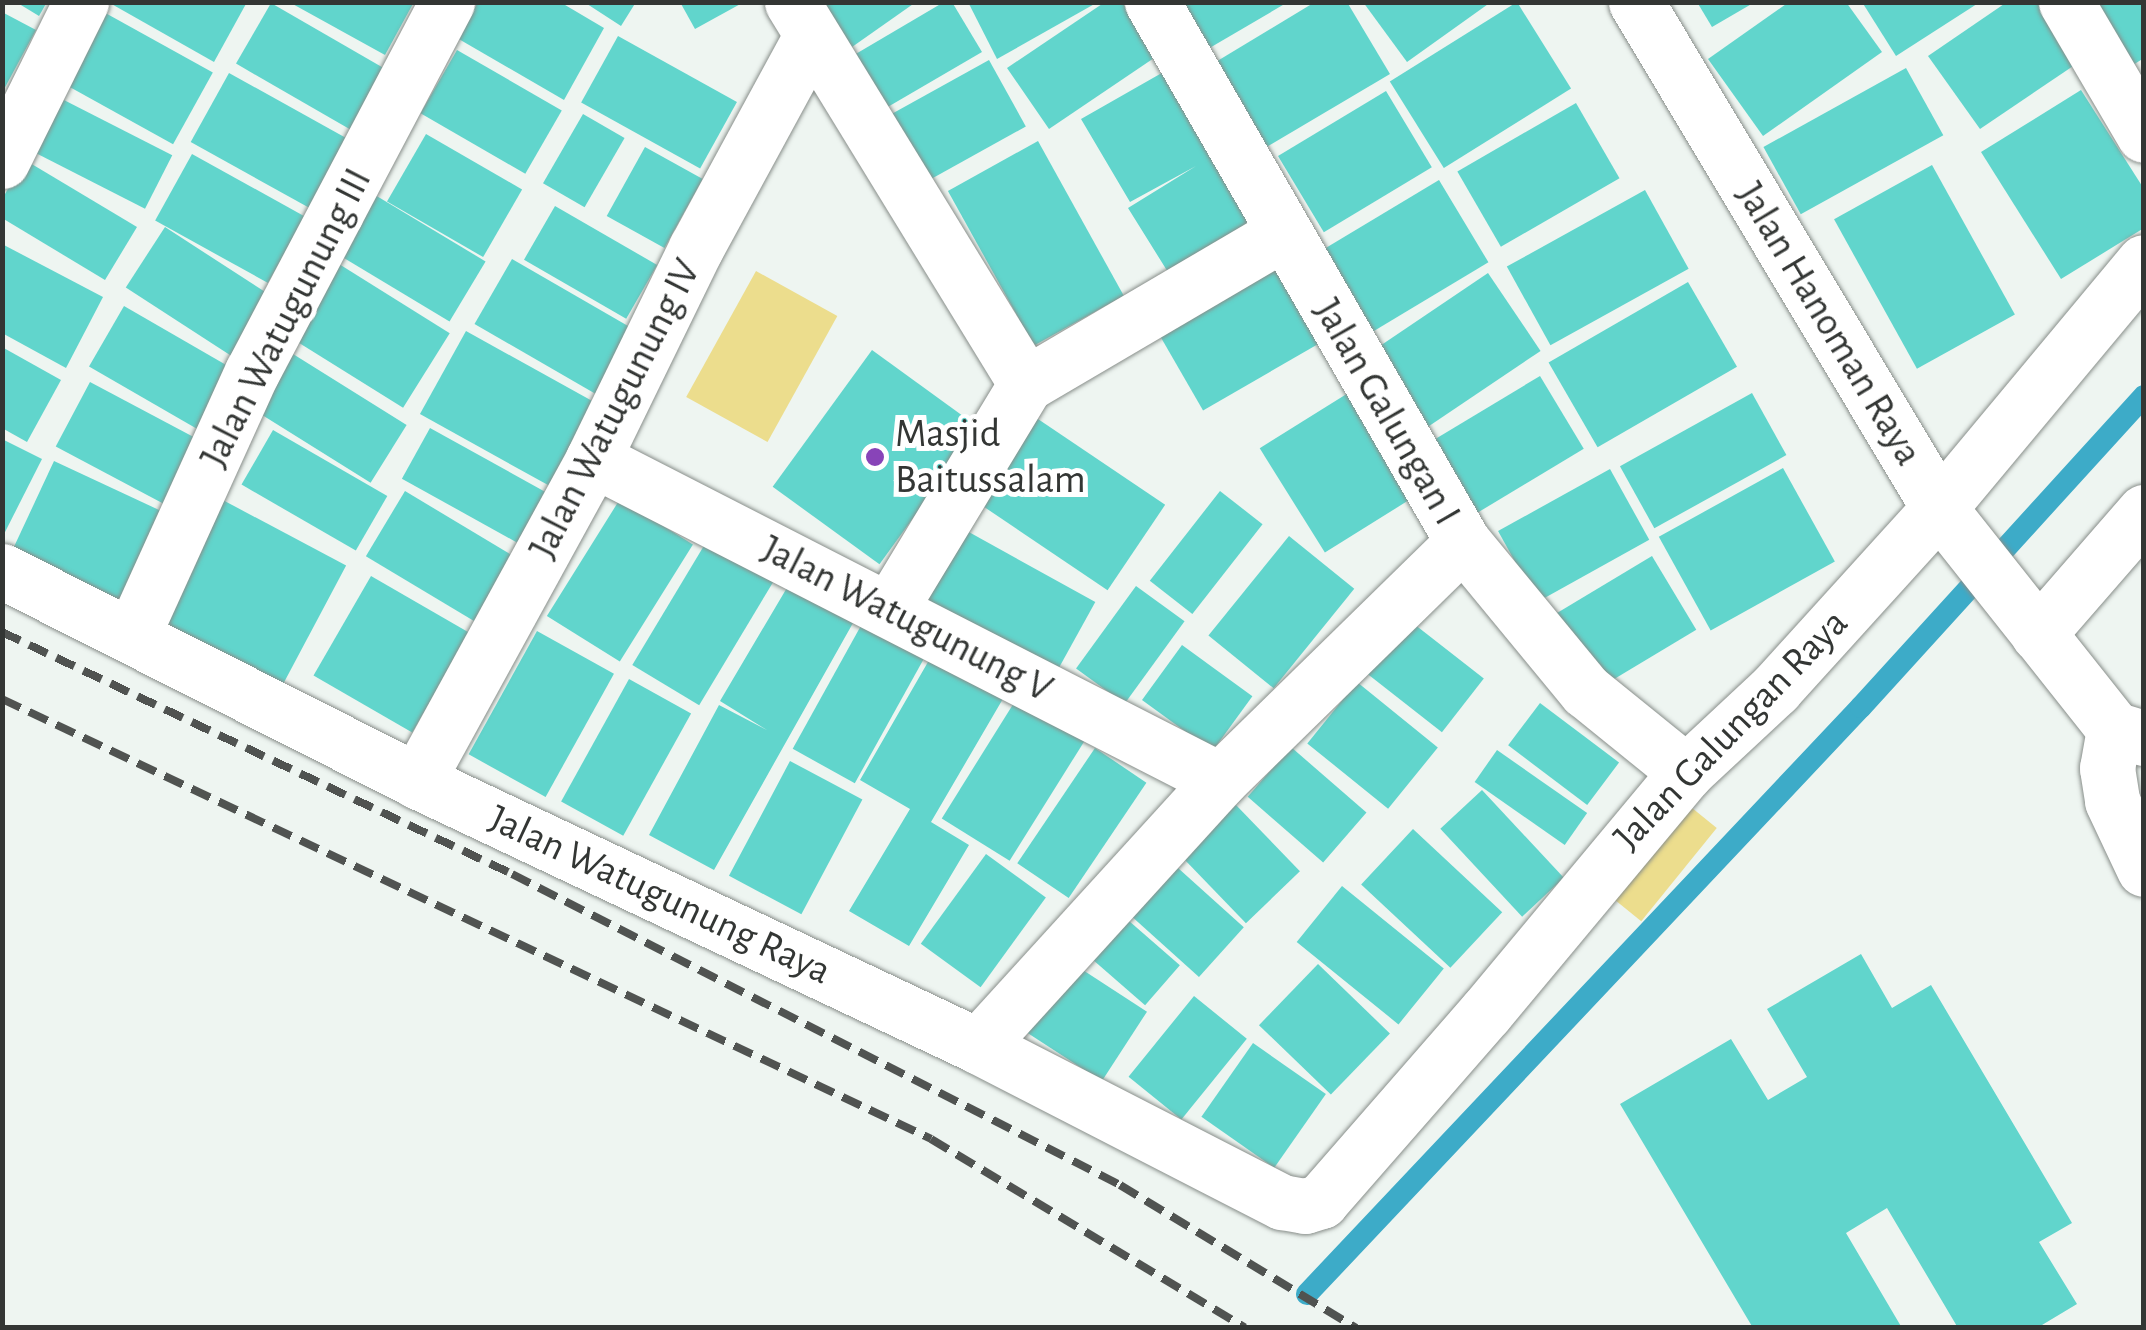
<!DOCTYPE html>
<style>
body{margin:0}
#map{position:relative;width:2146px;height:1330px;overflow:hidden;background:#eef5f1;font-family:"Alegreya Sans",sans-serif}
div>[style]{position:absolute}
[style*='--x']{left:calc(var(--x)*1px);top:calc(var(--y)*1px);width:calc(var(--w)*1px);rotate:calc(var(--a)*1deg)}
.green>*{inset:0;background:#ecdd8d;transform-origin:0 0}
.stream>*{height:22px;margin:-11px;padding:0 11px;transform-origin:11px;border-radius:11px;background:#3dabc8}
.building>*{inset:0;background:#61d5cc;transform-origin:0 0}
.roads{filter:drop-shadow(0 0 2px #888e8a) drop-shadow(0 0 2px #888e8a)}
.street>*{height:55px;margin:-27.5px;padding:0 27.5px;transform-origin:27.5px;border-radius:27.5px;background:#fff}
.rail>*{height:8px;margin-top:-4px;transform-origin:0;background:repeating-linear-gradient(90deg,#505351 0 20px,transparent 0 30px)}
.dots>*{width:28px;height:28px;translate:-50% -50%;box-sizing:border-box;border:5px solid #fff;border-radius:50%}
span{translate:-50% -50%;white-space:nowrap;text-align:center;line-height:1.15;-webkit-text-stroke:10px #fff;paint-order:stroke}
.street-label{font-size:40px;color:#333634}
.poi-label{font-size:40px;color:#333634}
.left{translate:0 -50%;text-align:left}
.frame{position:absolute;inset:0;border:5px solid #333634;pointer-events:none}
</style>
<div id="map">
<div class="green">
<i style="left:756px;top:271px;width:93px;height:144px;rotate:29deg"></i>
<i style="left:1681px;top:799px;width:46px;height:120px;rotate:39deg"></i>
</div>
<div class="stream">
<i style="--x:1307;--y:1294;--w:807;--a:-46.66"></i>
<i style="--x:1861;--y:707;--w:420;--a:-47.7"></i>
</div>
<div class="building">
<i style="clip-path:polygon(16px 2px,47px 2px,39px 16px)"></i>
<i style="clip-path:polygon(108px 2px,247px 2px,214px 62px)"></i>
<i style="clip-path:polygon(289px 2px,414px 2px,385px 55px)"></i>
<i style="clip-path:polygon(478px 2px,560px 2px,604px 28px,564px 100px,457px 38px)"></i>
<i style="clip-path:polygon(584px 2px,636px 2px,621px 26px)"></i>
<i style="clip-path:polygon(680px 2px,744px 2px,695px 29px)"></i>
<i style="clip-path:polygon(820px 2px,916px 2px,852px 47px)"></i>
<i style="clip-path:polygon(944px 2px,952px 2px,982px 52px,886px 108px,854px 55px)"></i>
<i style="clip-path:polygon(968px 2px,1098px 2px,997px 59px)"></i>
<i style="clip-path:polygon(1105px 2px,1122px 2px,1157px 56px,1049px 129px,1007px 68px)"></i>
<i style="clip-path:polygon(1171px 2px,1288px 2px,1201px 53px)"></i>
<i style="clip-path:polygon(1315px 2px,1347px 2px,1390px 74px,1265px 148px,1214px 63px)"></i>
<i style="clip-path:polygon(1363px 2px,1491px 2px,1407px 62px)"></i>
<i style="left:1517px;top:2px;width:102px;height:150px;rotate:58deg"></i>
<i style="clip-path:polygon(1697px 2px,1755px 2px,1712px 27px)"></i>
<i style="clip-path:polygon(1789px 2px,1846px 2px,1882px 52px,1763px 136px,1708px 59px)"></i>
<i style="clip-path:polygon(1862px 2px,1980px 2px,1896px 56px)"></i>
<i style="clip-path:polygon(2007px 2px,2050px 2px,2088px 56px,1980px 129px,1928px 56px)"></i>
<i style="clip-path:polygon(2079px 2px,2144px 2px,2144px 58px,2122px 72px)"></i>
<i style="left:271px;top:3px;width:138px;height:70px;rotate:30deg"></i>
<i style="left:100px;top:10px;width:129px;height:82px;rotate:29deg"></i>
<i style="clip-path:polygon(2px 12px,36px 30px,2px 93px)"></i>
<i style="left:618px;top:36px;width:136px;height:76px;rotate:29deg"></i>
<i style="left:457px;top:50px;width:121px;height:73px;rotate:30deg"></i>
<i style="left:989px;top:60px;width:76px;height:115px;rotate:61deg"></i>
<i style="left:1906px;top:68px;width:77px;height:163px;rotate:61deg"></i>
<i style="clip-path:polygon(1167px 70px,1264px 230px,1176px 285px,1128px 208px,1196px 166px,1130px 202px,1081px 119px)"></i>
<i style="left:229px;top:73px;width:139px;height:79px;rotate:29deg"></i>
<i style="clip-path:polygon(2081px 90px,2144px 189px,2144px 228px,2061px 279px,1981px 152px)"></i>
<i style="left:1386px;top:91px;width:89px;height:126px;rotate:59deg"></i>
<i style="left:60px;top:98px;width:126px;height:60px;rotate:27deg"></i>
<i style="left:1576px;top:103px;width:87px;height:137px;rotate:60deg"></i>
<i style="left:583px;top:114px;width:48px;height:80px;rotate:30deg"></i>
<i style="left:426px;top:134px;width:111px;height:78px;rotate:30deg"></i>
<i style="left:1038px;top:141px;width:177px;height:103px;rotate:61deg"></i>
<i style="left:645px;top:147px;width:66px;height:79px;rotate:29deg"></i>
<i style="left:192px;top:154px;width:129px;height:76px;rotate:29deg"></i>
<i style="clip-path:polygon(25px 160px,137px 227px,105px 280px,2px 218px,2px 199px)"></i>
<i style="left:1932px;top:165px;width:171px;height:112px;rotate:61deg"></i>
<i style="left:1439px;top:180px;width:96px;height:137px;rotate:59deg"></i>
<i style="left:1645px;top:190px;width:90px;height:158px;rotate:61deg"></i>
<i style="left:375px;top:195px;width:129px;height:70px;rotate:31deg"></i>
<i style="left:555px;top:206px;width:118px;height:62px;rotate:30deg"></i>
<i style="left:165px;top:227px;width:126px;height:72px;rotate:33deg"></i>
<i style="clip-path:polygon(2px 244px,103px 297px,66px 368px,2px 333px)"></i>
<i style="left:1279px;top:250px;width:101px;height:146px;rotate:60deg"></i>
<i style="left:331px;top:259px;width:140px;height:88px;rotate:32deg"></i>
<i style="left:512px;top:259px;width:141px;height:75px;rotate:30deg"></i>
<i style="left:1488px;top:273px;width:94px;height:138px;rotate:56deg"></i>
<i style="left:1688px;top:282px;width:98px;height:161px;rotate:60deg"></i>
<i style="left:124px;top:306px;width:129px;height:70px;rotate:30deg"></i>
<i style="left:466px;top:331px;width:149px;height:95px;rotate:29deg"></i>
<i style="clip-path:polygon(2px 347px,61px 380px,27px 442px,2px 428px)"></i>
<i style="left:872px;top:350px;width:132px;height:169px;rotate:36deg"></i>
<i style="left:293px;top:354px;width:134px;height:68px;rotate:32deg"></i>
<i style="left:1540px;top:376px;width:85px;height:126px;rotate:59deg"></i>
<i style="left:90px;top:382px;width:128px;height:73px;rotate:28deg"></i>
<i style="left:1353px;top:390px;width:123px;height:110px;rotate:58deg"></i>
<i style="left:1752px;top:393px;width:71px;height:151px;rotate:61deg"></i>
<i style="left:1035px;top:417px;width:157px;height:103px;rotate:34deg"></i>
<i style="left:430px;top:428px;width:132px;height:58px;rotate:29deg"></i>
<i style="left:273px;top:430px;width:132px;height:63px;rotate:30deg"></i>
<i style="clip-path:polygon(2px 439px,42px 459px,2px 538px)"></i>
<i style="left:54px;top:461px;width:124px;height:101px;rotate:25deg"></i>
<i style="left:1783px;top:468px;width:107px;height:142px;rotate:61deg"></i>
<i style="left:1610px;top:469px;width:81px;height:128px;rotate:61deg"></i>
<i style="left:405px;top:491px;width:131px;height:76px;rotate:31deg"></i>
<i style="left:1220px;top:491px;width:54px;height:114px;rotate:38deg"></i>
<i style="left:219px;top:498px;width:144px;height:139px;rotate:28deg"></i>
<i style="left:620px;top:499px;width:86px;height:138px;rotate:32deg"></i>
<i style="left:958px;top:526px;width:157px;height:83px;rotate:29deg"></i>
<i style="left:1289px;top:536px;width:84px;height:128px;rotate:39deg"></i>
<i style="left:708px;top:539px;width:78px;height:147px;rotate:31deg"></i>
<i style="left:1652px;top:556px;width:86px;height:120px;rotate:59deg"></i>
<i style="left:371px;top:576px;width:114px;height:115px;rotate:30deg"></i>
<i style="clip-path:polygon(788px 586px,853px 623px,714px 870px,649px 835px,719px 705px,767px 730px,720px 701px)"></i>
<i style="left:1136px;top:586px;width:60px;height:102px;rotate:36deg"></i>
<i style="left:1405px;top:617px;width:100px;height:68px;rotate:38deg"></i>
<i style="left:863px;top:622px;width:71px;height:145px;rotate:29deg"></i>
<i style="left:537px;top:631px;width:88px;height:141px;rotate:29deg"></i>
<i style="left:1182px;top:645px;width:87px;height:68px;rotate:36deg"></i>
<i style="clip-path:polygon(932px 655px,1004px 697px,931px 822px,969px 845px,909px 946px,849px 911px,910px 809px,860px 780px)"></i>
<i style="left:629px;top:679px;width:71px;height:140px;rotate:29deg"></i>
<i style="left:1357px;top:682px;width:104px;height:79px;rotate:39deg"></i>
<i style="left:1017px;top:698px;width:80px;height:142px;rotate:32deg"></i>
<i style="left:1540px;top:703px;width:99px;height:53px;rotate:37deg"></i>
<i style="left:1291px;top:747px;width:100px;height:66px;rotate:41deg"></i>
<i style="left:1095px;top:748px;width:62px;height:139px;rotate:34deg"></i>
<i style="left:1497px;top:750px;width:110px;height:39px;rotate:35deg"></i>
<i style="left:790px;top:761px;width:82px;height:130px;rotate:28deg"></i>
<i style="left:1482px;top:790px;width:120px;height:57px;rotate:47deg"></i>
<i style="left:1236px;top:805px;width:92px;height:75px;rotate:46deg"></i>
<i style="left:1413px;top:829px;width:122px;height:76px;rotate:43deg"></i>
<i style="left:986px;top:854px;width:74px;height:111px;rotate:36deg"></i>
<i style="left:1168px;top:859px;width:102px;height:67px;rotate:42deg"></i>
<i style="left:1342px;top:886px;width:131px;height:72px;rotate:39deg"></i>
<i style="left:1121px;top:914px;width:78px;height:53px;rotate:41deg"></i>
<i style="clip-path:polygon(1861px 954px,1892px 1008px,1931px 985px,2072px 1223px,2039px 1242px,2077px 1304px,2037px 1328px,1958px 1328px,1887px 1208px,1846px 1233px,1902px 1328px,1753px 1328px,1620px 1104px,1731px 1039px,1768px 1100px,1807px 1077px,1767px 1009px)"></i>
<i style="left:1069px;top:961px;width:93px;height:83px;rotate:33deg"></i>
<i style="left:1318px;top:964px;width:100px;height:85px;rotate:44deg"></i>
<i style="left:1194px;top:996px;width:68px;height:104px;rotate:39deg"></i>
<i style="left:1253px;top:1043px;width:89px;height:90px;rotate:35deg"></i>
</div>
<div class="roads">
<div class="street">
<i style="--x:792;--y:2;--w:448;--a:58.5"></i>
<i style="--x:1152;--y:2;--w:623;--a:60.06"></i>
<i style="--x:1463;--y:542;--w:193;--a:50.5"></i>
<i style="--x:1586;--y:691;--w:129;--a:39"></i>
<i style="--x:1636;--y:2;--w:590;--a:59.09"></i>
<i style="--x:1939;--y:508;--w:282;--a:51.6"></i>
<i style="--x:2114;--y:729;--w:31;--a:17"></i>
<i style="--x:2066;--y:2;--w:154;--a:59.6"></i>
<i style="--x:2;--y:161;--w:178;--a:-63.6"></i>
<i style="--x:593;--y:459;--w:704;--a:27.11"></i>
<i style="--x:2;--y:571;--w:465;--a:26.8"></i>
<i style="--x:417;--y:781;--w:620;--a:25.28"></i>
<i style="--x:978;--y:1046;--w:342;--a:27.2"></i>
<i style="--x:1282;--y:1202;--w:23;--a:10"></i>
<i style="--x:1305;--y:1206;--w:17;--a:-17"></i>
<i style="--x:1321;--y:1201;--w:251;--a:-48.9"></i>
<i style="--x:1486;--y:1012;--w:312;--a:-50.2"></i>
<i style="--x:1686;--y:772;--w:122;--a:-43"></i>
<i style="--x:1775;--y:689;--w:244;--a:-47.8"></i>
<i style="--x:1939;--y:508;--w:320;--a:-50.2"></i>
<i style="--x:889;--y:610;--w:264;--a:-58.8"></i>
<i style="--x:1026;--y:384;--w:298;--a:-30.4"></i>
<i style="--x:2038;--y:634;--w:162;--a:-49"></i>
<i style="--x:132;--y:636;--w:290;--a:-65.6"></i>
<i style="--x:252;--y:372;--w:418;--a:-62.2"></i>
<i style="--x:2114;--y:729;--w:40;--a:100"></i>
<i style="--x:2107;--y:768;--w:33;--a:81"></i>
<i style="--x:2112;--y:801;--w:75;--a:64.8"></i>
<i style="--x:417;--y:781;--w:367;--a:-61.3"></i>
<i style="--x:593;--y:459;--w:235;--a:-64"></i>
<i style="--x:696;--y:248;--w:241;--a:-61.5"></i>
<i style="--x:978;--y:1046;--w:360;--a:-47.7"></i>
<i style="--x:1220;--y:780;--w:340;--a:-44.4"></i>
</div>
</div>
<div class="rail">
<i style="--x:2;--y:632;--w:565;--a:25.38"></i>
<i style="--x:512;--y:874;--w:683;--a:27.09"></i>
<i style="--x:1120;--y:1185;--w:276;--a:31.2"></i>
<i style="--x:2;--y:699;--w:1028;--a:25.34"></i>
<i style="--x:931;--y:1139;--w:366;--a:31"></i>
</div>
<div class="dots">
<i style="left:875px;top:457px;background:#8844b8"></i>
</div>
<div class="street-label">
<span style="left:286px;top:318px;rotate:-63deg">Jalan Watugunung III</span>
<span style="left:1829px;top:324px;rotate:59deg">Jalan Hanoman Raya</span>
<span style="left:615px;top:409px;rotate:-63deg">Jalan Watugunung IV</span>
<span style="left:1387px;top:412px;rotate:60deg">Jalan Galungan I</span>
<span style="left:907px;top:619px;rotate:27deg">Jalan Watugunung V</span>
<span style="left:1731px;top:730px;rotate:-46deg">Jalan Galungan Raya</span>
<span style="left:660px;top:895px;rotate:25deg">Jalan Watugunung Raya</span>
</div>
<div class="poi-label">
<span class="left" style="left:895px;top:457px">Masjid<br>Baitussalam</span>
</div>
<div class="frame"></div>
</div>
